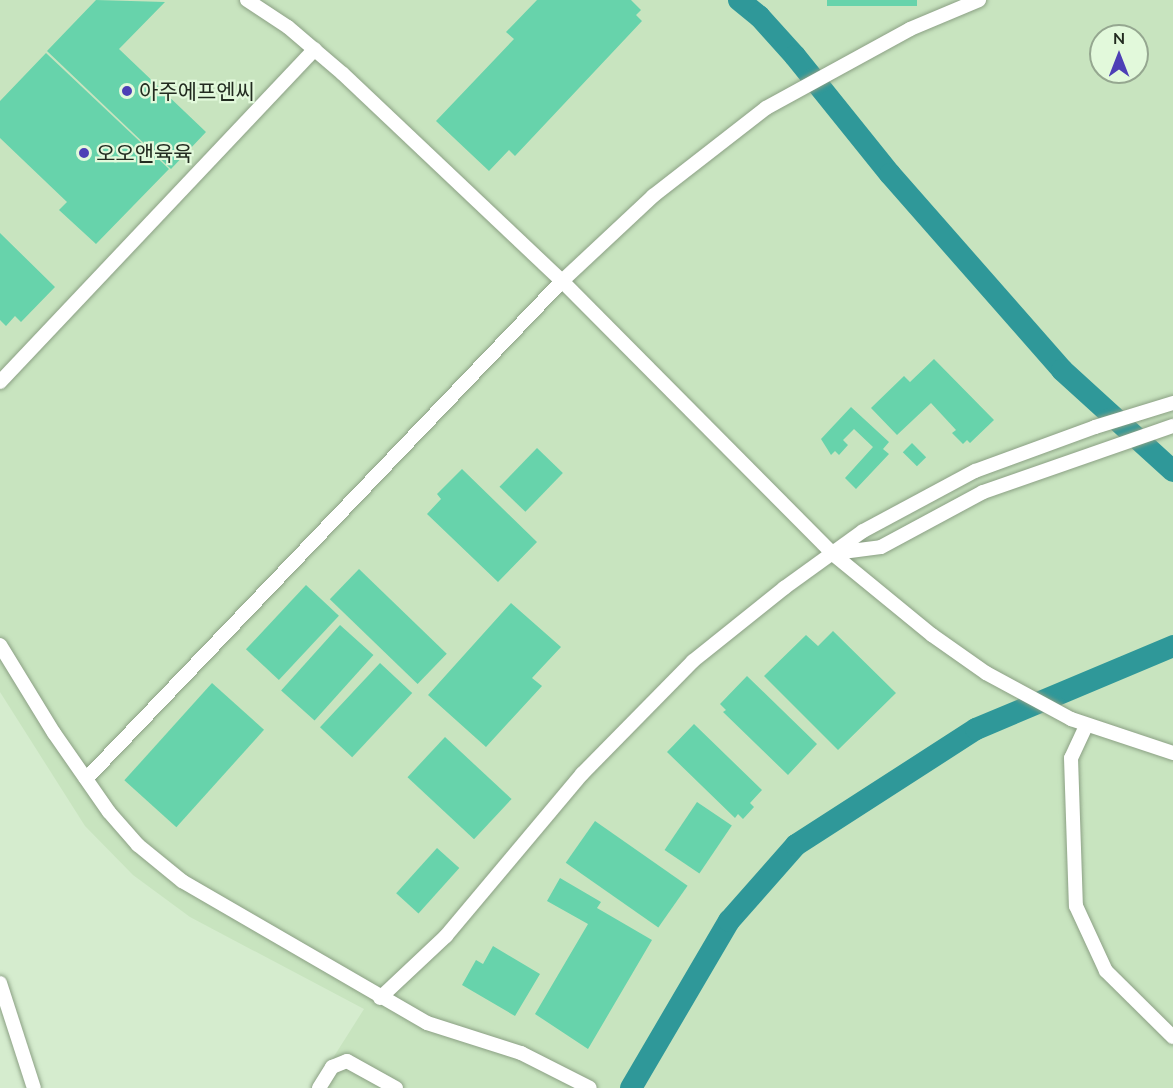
<!DOCTYPE html>
<meta charset="utf-8">
<style>
body{margin:0}
#map{position:relative;width:1173px;height:1088px;overflow:hidden;background:#d5ecce;font-family:Mulish,"Noto Sans KR",sans-serif}
div>[style]{position:absolute}
[style*='--x']{left:calc(var(--x)*1px);top:calc(var(--y)*1px);width:calc(var(--w)*1px);rotate:calc(var(--a)*1deg)}
.built>*{inset:0;background:#c8e4bf}
.river>*{height:22px;margin:-11px;padding:0 11px;transform-origin:11px;border-radius:11px;background:#2f9899}
.building>*{inset:0;background:#67d3ab;transform-origin:0 0}
.roads{filter:drop-shadow(0 0 2px #8ba084) drop-shadow(0 0 2px #8ba084)}
.minor>*{height:14px;margin:-7px;padding:0 7px;transform-origin:7px;border-radius:7px;background:#fff}
.dots>*{width:16px;height:16px;translate:-50% -50%;box-sizing:border-box;border:3px solid #e2f9db;border-radius:50%}
span{translate:-50% -50%;white-space:nowrap;text-align:center;line-height:1.15;-webkit-text-stroke:4.5px #e2f9db;paint-order:stroke}
.poi-label{font-size:21px;color:#222b20}
.left{translate:0 -50%;text-align:left}
.north{position:absolute;left:1089px;top:24px;width:60px;height:60px;box-sizing:border-box;background:#e2f9db;border:2px solid #95a790;border-radius:50%;rotate:0deg;font-size:16px;font-weight:700;line-height:24px;text-align:center;color:#222b20}
.north::after{content:'';display:block;margin:auto;width:21px;height:27px;background:#4d3fb6;clip-path:polygon(50% 0,100% 100%,50% 72%,0 100%)}
</style>
<div id="map">
<div class="built">
<i style="clip-path:polygon(evenodd,0 0,1173px 0,1173px 1088px,314px 1088px,364px 1009px,190px 917px,133px 875px,85px 826px,0 692px,0 0,1101px 36px,1137px 36px,1137px 72px,1101px 72px,1101px 36px)"></i>
</div>
<div class="river">
<i style="--x:739;--y:0;--w:26;--a:39"></i>
<i style="--x:759;--y:16;--w:54;--a:48"></i>
<i style="--x:795;--y:56;--w:151;--a:51.2"></i>
<i style="--x:890;--y:174;--w:261;--a:48.7"></i>
<i style="--x:1062;--y:370;--w:150;--a:42.3"></i>
<i style="--x:631;--y:1088;--w:194;--a:-59.6"></i>
<i style="--x:729;--y:921;--w:101;--a:-48.6"></i>
<i style="--x:796;--y:845;--w:214;--a:-32.8"></i>
<i style="--x:976;--y:729;--w:214;--a:-22.8"></i>
</div>
<div class="building">
<i style="clip-path:polygon(96px 0,165px 2px,119px 49px,206px 132px,171px 169px,47px 51px)"></i>
<i style="clip-path:polygon(537px 0,631px 0,641px 10px,636px 15px,642px 21px,515px 156px,509px 150px,489px 171px,436px 121px,514px 39px,506px 32px)"></i>
<i style="left:827px;top:0;width:90px;height:6px"></i>
<i style="clip-path:polygon(46px 53px,169px 169px,96px 244px,59px 210px,67px 202px,0 138px,0 101px)"></i>
<i style="clip-path:polygon(0 233px,55px 287px,21px 322px,15px 316px,6px 326px,0 320px)"></i>
<i style="clip-path:polygon(934px 359px,994px 420px,970px 443px,967px 440px,963px 444px,952px 433px,956px 430px,931px 403px,897px 435px,871px 408px,904px 376px,910px 382px)"></i>
<i style="clip-path:polygon(851px 407px,889px 442px,883px 449px,889px 454px,856px 489px,845px 478px,873px 447px,854px 429px,843px 440px,848px 445px,839px 455px,835px 451px,831px 455px,821px 439px)"></i>
<i style="left:912px;top:443px;width:20px;height:13px;rotate:45deg"></i>
<i style="left:537px;top:448px;width:36px;height:54px;rotate:44deg"></i>
<i style="clip-path:polygon(462px 469px,537px 542px,498px 582px,427px 514px,441px 499px,437px 494px)"></i>
<i style="left:359px;top:569px;width:122px;height:42px;rotate:44deg"></i>
<i style="left:306px;top:585px;width:45px;height:88px;rotate:43deg"></i>
<i style="clip-path:polygon(511px 603px,561px 647px,532px 678px,542px 686px,486px 747px,428px 695px)"></i>
<i style="left:340px;top:625px;width:45px;height:88px;rotate:42deg"></i>
<i style="clip-path:polygon(833px 631px,896px 693px,838px 750px,764px 676px,806px 635px,818px 646px)"></i>
<i style="left:380px;top:663px;width:44px;height:88px;rotate:43deg"></i>
<i style="clip-path:polygon(747px 676px,817px 744px,788px 775px,723px 712px,726px 710px,720px 704px)"></i>
<i style="left:212px;top:683px;width:70px;height:131px;rotate:42deg"></i>
<i style="clip-path:polygon(694px 724px,762px 790px,750px 803px,754px 807px,743px 819px,738px 814px,735px 818px,667px 752px)"></i>
<i style="left:445px;top:737px;width:91px;height:55px;rotate:43deg"></i>
<i style="left:697px;top:802px;width:42px;height:58px;rotate:34deg"></i>
<i style="left:595px;top:821px;width:113px;height:51px;rotate:35deg"></i>
<i style="left:437px;top:848px;width:30px;height:61px;rotate:42deg"></i>
<i style="clip-path:polygon(560px 878px,601px 902px,597px 908px,652px 940px,588px 1049px,535px 1014px,588px 924px,547px 901px)"></i>
<i style="clip-path:polygon(493px 946px,540px 974px,515px 1016px,462px 985px,476px 960px,483px 964px)"></i>
</div>
<div class="roads">
<div class="minor">
<i style="--x:247;--y:0;--w:49;--a:33.4"></i>
<i style="--x:288;--y:27;--w:72;--a:40.5"></i>
<i style="--x:343;--y:74;--w:301;--a:43.4"></i>
<i style="--x:562;--y:281;--w:385;--a:45.2"></i>
<i style="--x:833;--y:554;--w:128;--a:39.3"></i>
<i style="--x:932;--y:635;--w:66;--a:35.1"></i>
<i style="--x:986;--y:673;--w:97;--a:28.4"></i>
<i style="--x:1071;--y:719;--w:108;--a:18.4"></i>
<i style="--x:0;--y:382;--w:458;--a:-46.6"></i>
<i style="--x:835;--y:553;--w:46;--a:-7.4"></i>
<i style="--x:881;--y:547;--w:116;--a:-28.3"></i>
<i style="--x:983;--y:492;--w:201;--a:-19.2"></i>
<i style="--x:0;--y:645;--w:103;--a:58.5"></i>
<i style="--x:54;--y:733;--w:96;--a:55.2"></i>
<i style="--x:109;--y:812;--w:44;--a:48.7"></i>
<i style="--x:138;--y:845;--w:57;--a:39.3"></i>
<i style="--x:182;--y:881;--w:283;--a:30.1"></i>
<i style="--x:427;--y:1023;--w:99;--a:17.7"></i>
<i style="--x:521;--y:1053;--w:77;--a:26.9"></i>
<i style="--x:1086;--y:726;--w:35;--a:115"></i>
<i style="--x:1071;--y:758;--w:148;--a:88.1"></i>
<i style="--x:1076;--y:906;--w:72;--a:65.2"></i>
<i style="--x:1106;--y:971;--w:94;--a:44.6"></i>
<i style="--x:86;--y:779;--w:689;--a:-46.29"></i>
<i style="--x:562;--y:281;--w:125;--a:-43"></i>
<i style="--x:653;--y:196;--w:143;--a:-37.9"></i>
<i style="--x:766;--y:108;--w:164;--a:-28.7"></i>
<i style="--x:910;--y:29;--w:75;--a:-22.8"></i>
<i style="--x:0;--y:983;--w:110;--a:72.1"></i>
<i style="--x:380;--y:998;--w:91;--a:-43.2"></i>
<i style="--x:446;--y:936;--w:212;--a:-50"></i>
<i style="--x:582;--y:774;--w:158;--a:-45.5"></i>
<i style="--x:693;--y:661;--w:117;--a:-38.7"></i>
<i style="--x:784;--y:588;--w:97;--a:-35.8"></i>
<i style="--x:863;--y:531;--w:127;--a:-28.2"></i>
<i style="--x:975;--y:471;--w:128;--a:-20.1"></i>
<i style="--x:1095;--y:427;--w:82;--a:-17.1"></i>
<i style="--x:319;--y:1088;--w:25;--a:-58"></i>
<i style="--x:332;--y:1067;--w:16;--a:-22"></i>
<i style="--x:347;--y:1061;--w:56;--a:28.9"></i>
</div>
</div>
<div class="dots">
<i style="left:127px;top:91px;background:#4d3fb6"></i>
<i style="left:84px;top:153px;background:#4d3fb6"></i>
</div>
<div class="poi-label">
<span class="left" style="left:139px;top:91px">아주에프엔씨</span>
<span class="left" style="left:96px;top:153px">오오앤육육</span>
</div>
<div class="north">N</div>
</div>
